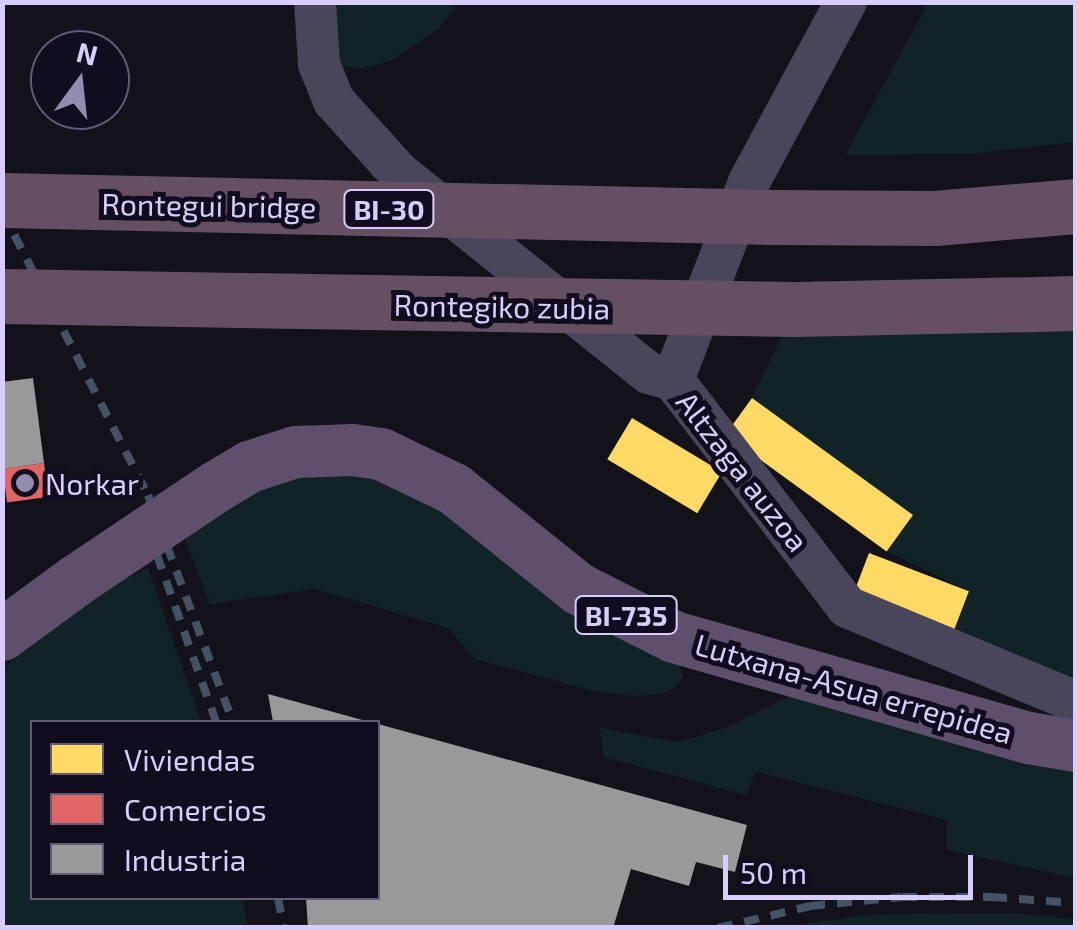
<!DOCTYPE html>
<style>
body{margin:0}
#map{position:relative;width:1078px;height:930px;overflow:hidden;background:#13111a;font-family:"Exo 2",sans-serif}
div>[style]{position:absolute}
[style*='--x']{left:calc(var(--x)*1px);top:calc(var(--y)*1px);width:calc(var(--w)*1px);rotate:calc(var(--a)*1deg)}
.green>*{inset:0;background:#112326}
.homes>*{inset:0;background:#ffd966;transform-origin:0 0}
.shops>*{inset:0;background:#e06666;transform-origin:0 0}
.industry>*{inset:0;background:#999}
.minor>*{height:42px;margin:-21px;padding:0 21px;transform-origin:21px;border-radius:21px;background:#49465b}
.major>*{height:52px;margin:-26px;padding:0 26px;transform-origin:26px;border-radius:26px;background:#5e4f6c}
.highway>*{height:55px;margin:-27.5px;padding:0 27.5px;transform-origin:27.5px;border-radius:27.5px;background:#654f63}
.rail>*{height:8px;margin-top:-4px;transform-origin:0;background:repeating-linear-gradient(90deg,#435264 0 15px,transparent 0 27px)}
.major-bridge>*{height:52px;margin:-26px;padding:0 26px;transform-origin:26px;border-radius:26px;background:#5e4f6c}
.highway-bridge>*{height:55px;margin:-27.5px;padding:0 27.5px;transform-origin:27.5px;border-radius:27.5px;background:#654f63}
.dots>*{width:28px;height:28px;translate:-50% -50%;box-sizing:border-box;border:5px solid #120d1e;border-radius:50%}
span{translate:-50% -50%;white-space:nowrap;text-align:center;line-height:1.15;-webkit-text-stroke:10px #120d1e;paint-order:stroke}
.shield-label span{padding:2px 8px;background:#120d1e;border:2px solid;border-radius:8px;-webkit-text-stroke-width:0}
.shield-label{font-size:28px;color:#d9cdfd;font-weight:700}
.street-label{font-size:30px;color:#d9cdfd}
.poi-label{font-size:30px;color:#d9cdfd}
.left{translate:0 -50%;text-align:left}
.frame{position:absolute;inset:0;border:5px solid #d9cdfd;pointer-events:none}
.legend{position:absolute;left:30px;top:720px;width:350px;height:180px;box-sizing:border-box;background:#120d1e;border:2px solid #625a77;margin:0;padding:12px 18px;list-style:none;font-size:30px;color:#d9cdfd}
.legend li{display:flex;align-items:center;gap:20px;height:50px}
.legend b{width:50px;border:2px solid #625a77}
.north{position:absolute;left:30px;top:30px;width:100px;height:100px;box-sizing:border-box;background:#120d1e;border:2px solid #625a77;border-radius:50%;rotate:15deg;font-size:28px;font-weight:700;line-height:40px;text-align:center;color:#d9cdfd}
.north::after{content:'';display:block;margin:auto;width:35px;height:45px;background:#948bae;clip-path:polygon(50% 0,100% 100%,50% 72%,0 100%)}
.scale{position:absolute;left:723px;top:855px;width:250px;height:45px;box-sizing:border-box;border:5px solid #d9cdfd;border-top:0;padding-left:12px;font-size:30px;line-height:35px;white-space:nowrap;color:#d9cdfd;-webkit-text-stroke:8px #120d1e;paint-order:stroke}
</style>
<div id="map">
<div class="green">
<i style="clip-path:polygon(329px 3px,458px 3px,440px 28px,415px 45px,391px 61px,360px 68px,340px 66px)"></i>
<i style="clip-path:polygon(928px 3px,1075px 3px,1075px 142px,971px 154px,845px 155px)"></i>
<i style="clip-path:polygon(1075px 303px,1075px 699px,952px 635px,968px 591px,886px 551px,911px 515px,752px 398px,795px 309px)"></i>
<i style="clip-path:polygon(364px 462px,680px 664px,683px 676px,678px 685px,663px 694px,635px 696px,597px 692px,475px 659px,448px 628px,315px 589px,210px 604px,185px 540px,247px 484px)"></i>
<i style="clip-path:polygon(148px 568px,201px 722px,32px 722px,32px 898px,242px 898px,248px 927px,3px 927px,2px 669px,79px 602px)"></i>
<i style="clip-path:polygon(796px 693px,1075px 769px,1075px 878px,947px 850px,947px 820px,756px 772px,746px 795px,603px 757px,600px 728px,678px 742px,728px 727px)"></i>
<i style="clip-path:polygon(1013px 913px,1075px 919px,1075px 927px,782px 927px,875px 914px)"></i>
</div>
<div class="homes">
<i style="left:752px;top:398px;width:199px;height:45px;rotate:36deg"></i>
<i style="left:632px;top:418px;width:105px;height:48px;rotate:31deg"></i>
<i style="left:869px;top:553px;width:107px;height:47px;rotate:21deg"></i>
</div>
<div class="shops">
<i style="left:44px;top:463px;width:34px;height:42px;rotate:82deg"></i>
</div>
<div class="industry">
<i style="clip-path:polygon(33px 378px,44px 463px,2px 469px,2px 382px)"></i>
<i style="clip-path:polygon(268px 694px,366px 721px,366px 722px,273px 722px)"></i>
<i style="clip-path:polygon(378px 724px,747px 825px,735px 872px,696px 862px,689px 886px,631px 869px,613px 928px,308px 928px,306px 898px,378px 898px)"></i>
</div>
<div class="minor">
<i style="--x:315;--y:2;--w:62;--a:86.3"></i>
<i style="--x:319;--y:64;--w:40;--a:68"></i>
<i style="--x:334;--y:101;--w:97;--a:47.9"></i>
<i style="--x:399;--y:173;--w:320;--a:38.7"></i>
<i style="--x:649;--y:373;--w:25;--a:16"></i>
<i style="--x:673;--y:380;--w:286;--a:52.5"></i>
<i style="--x:847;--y:607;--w:248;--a:22.5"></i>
<i style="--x:673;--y:380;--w:212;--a:-69"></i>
<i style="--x:749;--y:182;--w:204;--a:-61.7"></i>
</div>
<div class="major">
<i style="--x:216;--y:487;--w:39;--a:-31"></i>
<i style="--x:249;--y:467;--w:49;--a:-17.7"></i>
<i style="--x:296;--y:452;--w:57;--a:-2"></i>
<i style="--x:353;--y:450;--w:28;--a:8"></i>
<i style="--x:381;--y:454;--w:81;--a:25.6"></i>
<i style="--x:454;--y:489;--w:160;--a:38.7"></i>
<i style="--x:579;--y:589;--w:106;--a:26.8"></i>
<i style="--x:674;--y:637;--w:369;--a:15.9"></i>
<i style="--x:1029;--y:738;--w:48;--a:9.7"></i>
<i style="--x:2;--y:635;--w:93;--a:-36.3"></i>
</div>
<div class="highway">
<i style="--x:775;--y:217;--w:160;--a:0.4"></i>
<i style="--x:935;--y:218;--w:142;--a:-4.9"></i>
<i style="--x:795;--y:309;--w:281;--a:-1.2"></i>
</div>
<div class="rail">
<i style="--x:2;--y:211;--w:319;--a:62.8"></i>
<i style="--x:148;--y:495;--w:242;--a:69.5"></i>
<i style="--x:157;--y:555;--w:177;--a:70.5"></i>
<i style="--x:278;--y:898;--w:31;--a:79"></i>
<i style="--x:718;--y:928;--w:95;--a:-13.4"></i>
<i style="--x:810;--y:906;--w:92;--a:-5.6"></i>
<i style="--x:902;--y:897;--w:90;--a:0"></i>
<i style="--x:992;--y:897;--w:84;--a:4.1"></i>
</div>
<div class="major-bridge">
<i style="--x:77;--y:580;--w:167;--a:-33.8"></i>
</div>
<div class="highway-bridge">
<i style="--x:2;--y:200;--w:773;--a:1.26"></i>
<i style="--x:2;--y:296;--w:793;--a:0.94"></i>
</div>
<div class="dots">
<i style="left:25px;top:483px;background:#948bae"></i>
</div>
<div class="shield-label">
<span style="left:389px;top:209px">BI-30</span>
<span style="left:626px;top:615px">BI-735</span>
</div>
<div class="street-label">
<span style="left:209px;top:205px;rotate:1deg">Rontegui bridge</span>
<span style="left:502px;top:306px;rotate:1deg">Rontegiko zubia</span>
<span style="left:743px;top:471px;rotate:52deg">Altzaga auzoa</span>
<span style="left:854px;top:688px;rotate:16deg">Lutxana-Asua errepidea</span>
</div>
<div class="poi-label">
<span class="left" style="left:45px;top:483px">Norkar</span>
</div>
<div class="frame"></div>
<ul class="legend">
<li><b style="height:28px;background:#ffd966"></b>Viviendas</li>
<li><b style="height:28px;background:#e06666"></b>Comercios</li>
<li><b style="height:28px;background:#999"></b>Industria</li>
</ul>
<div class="north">N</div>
<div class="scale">50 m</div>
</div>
